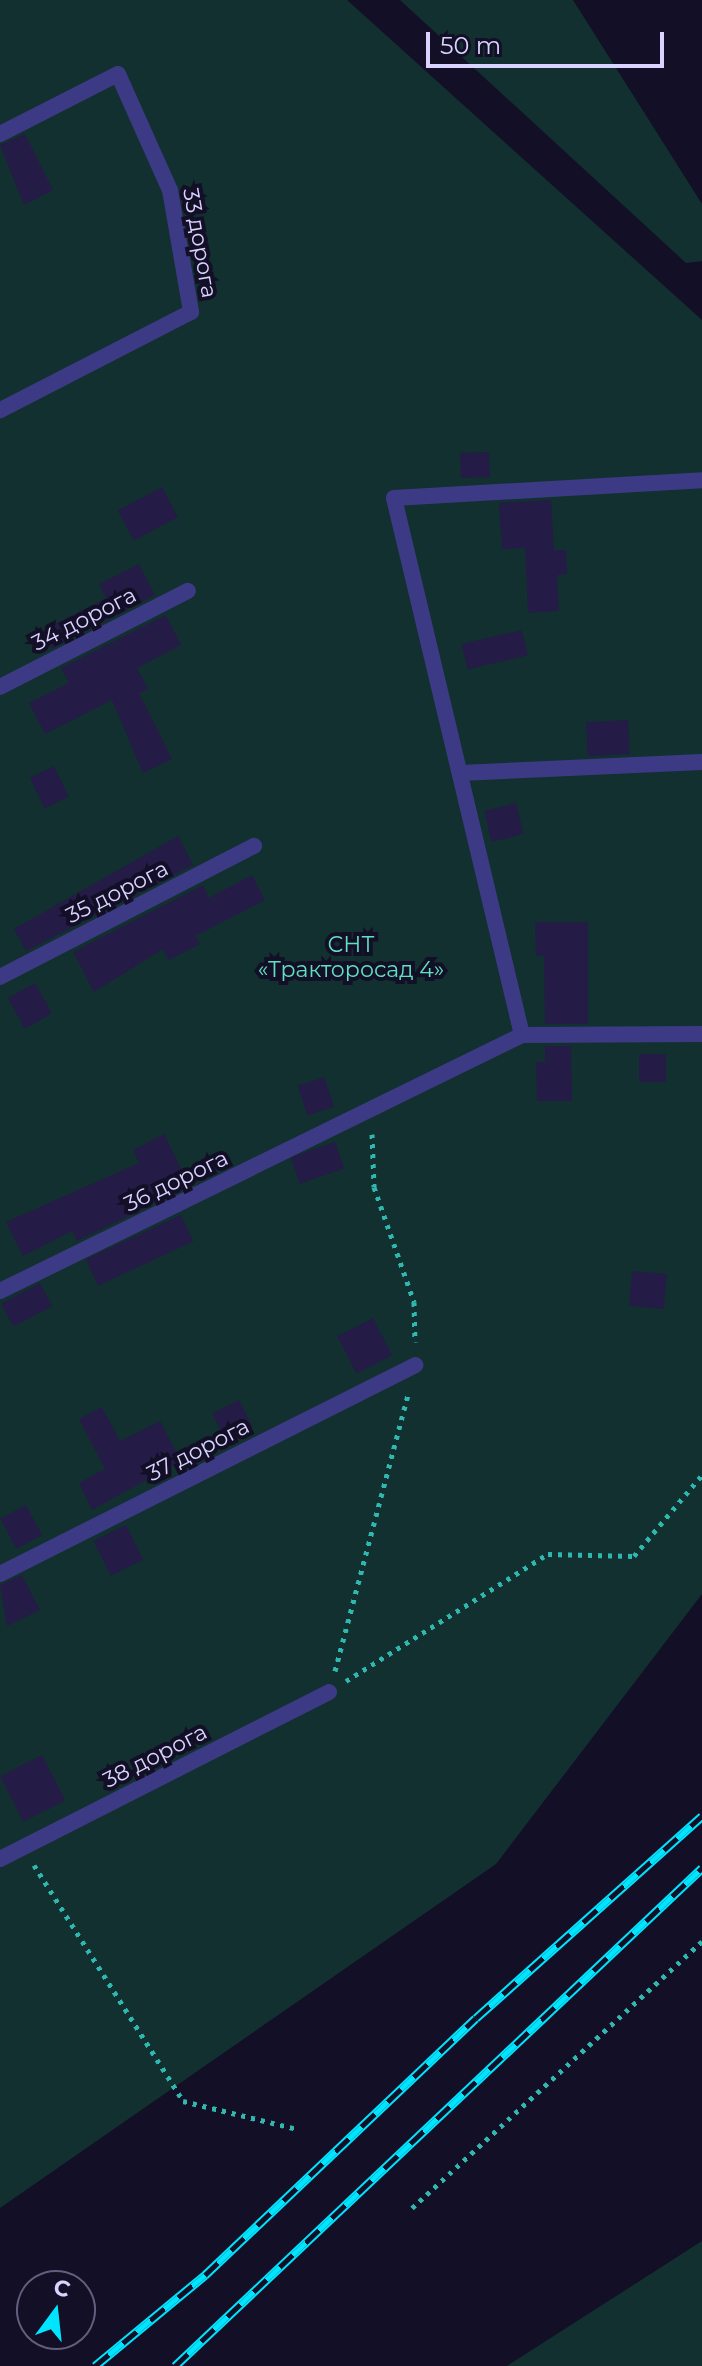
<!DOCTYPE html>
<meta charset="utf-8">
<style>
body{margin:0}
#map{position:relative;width:702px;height:2366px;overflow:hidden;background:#130f26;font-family:Montserrat,sans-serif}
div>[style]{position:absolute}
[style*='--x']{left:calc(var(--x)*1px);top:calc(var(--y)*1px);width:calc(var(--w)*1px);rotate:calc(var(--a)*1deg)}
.green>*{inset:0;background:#12302f}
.building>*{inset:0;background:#241b47;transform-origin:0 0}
.path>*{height:5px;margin-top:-2.5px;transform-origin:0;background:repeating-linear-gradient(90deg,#2fb8b0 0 4px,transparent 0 10px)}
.lane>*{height:16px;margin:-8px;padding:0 8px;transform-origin:8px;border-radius:8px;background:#3d3a85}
.rail>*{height:9px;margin-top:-4.5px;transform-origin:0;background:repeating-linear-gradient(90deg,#130f26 0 18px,#00e5ff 0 36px);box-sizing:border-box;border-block:2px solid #00e5ff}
span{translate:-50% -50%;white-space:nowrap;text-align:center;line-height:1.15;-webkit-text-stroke:8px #130f26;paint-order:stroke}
.street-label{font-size:22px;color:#d9d4ff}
.park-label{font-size:22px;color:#5fe0c0}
.north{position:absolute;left:16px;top:2270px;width:80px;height:80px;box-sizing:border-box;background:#130f26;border:2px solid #625e7d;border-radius:50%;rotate:15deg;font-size:22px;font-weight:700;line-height:32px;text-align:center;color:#d9d4ff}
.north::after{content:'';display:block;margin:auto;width:28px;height:36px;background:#00e5ff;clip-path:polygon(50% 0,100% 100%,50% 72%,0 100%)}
.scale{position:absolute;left:426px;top:32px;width:238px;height:36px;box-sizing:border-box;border:4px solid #d9d4ff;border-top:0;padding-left:10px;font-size:24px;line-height:28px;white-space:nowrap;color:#d9d4ff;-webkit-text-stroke:6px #130f26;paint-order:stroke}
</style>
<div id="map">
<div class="green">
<i style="clip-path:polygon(0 0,347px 0,702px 320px,702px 1594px,496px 1864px,0 2208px)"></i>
<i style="clip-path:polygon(400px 0,573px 0,702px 204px,702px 261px,686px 263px)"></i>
<i style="clip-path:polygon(702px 2241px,702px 2366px,507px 2366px)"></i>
</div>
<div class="building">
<i style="clip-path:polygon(25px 134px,53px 190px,24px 205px,0 145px)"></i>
<i style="left:489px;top:452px;width:25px;height:29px;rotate:88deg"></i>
<i style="left:162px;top:487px;width:34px;height:50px;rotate:62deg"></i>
<i style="clip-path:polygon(551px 500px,554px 550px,566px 550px,567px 574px,557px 575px,559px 611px,528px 613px,525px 548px,502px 549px,499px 503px)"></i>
<i style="clip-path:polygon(139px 564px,155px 595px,51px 649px,42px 631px,106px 598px,99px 584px)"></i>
<i style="clip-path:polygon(166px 615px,181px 645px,137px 668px,148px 689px,139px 693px,172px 759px,143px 773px,112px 700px,45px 734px,29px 703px,69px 683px,61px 668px)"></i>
<i style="left:522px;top:630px;width:26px;height:62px;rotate:77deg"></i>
<i style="left:628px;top:720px;width:34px;height:42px;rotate:87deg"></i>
<i style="left:54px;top:766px;width:34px;height:27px;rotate:64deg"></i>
<i style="left:516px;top:803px;width:32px;height:33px;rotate:76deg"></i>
<i style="clip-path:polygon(178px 836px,193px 865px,26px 951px,14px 929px)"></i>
<i style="clip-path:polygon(252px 875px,265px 900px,195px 936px,200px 944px,169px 960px,163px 949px,94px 992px,73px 952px,203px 885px,209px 898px)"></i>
<i style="clip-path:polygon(535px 922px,588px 922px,588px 1024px,545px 1024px,544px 956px,536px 956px)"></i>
<i style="left:35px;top:983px;width:35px;height:31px;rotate:61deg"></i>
<i style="clip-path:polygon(545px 1046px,571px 1046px,572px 1101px,537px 1101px,536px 1062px,545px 1062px)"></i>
<i style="left:639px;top:1054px;width:27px;height:28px"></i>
<i style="left:324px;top:1077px;width:31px;height:28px;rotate:71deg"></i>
<i style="clip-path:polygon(164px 1134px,182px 1171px,164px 1180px,171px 1195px,77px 1241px,72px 1231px,23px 1256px,6px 1222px,139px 1163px,133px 1150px)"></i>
<i style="left:335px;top:1142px;width:28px;height:47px;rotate:71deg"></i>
<i style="left:181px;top:1215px;width:29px;height:105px;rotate:65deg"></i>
<i style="left:632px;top:1271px;width:35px;height:35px;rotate:5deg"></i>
<i style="left:40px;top:1283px;width:26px;height:44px;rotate:62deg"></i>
<i style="left:373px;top:1318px;width:42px;height:40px;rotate:63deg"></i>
<i style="left:239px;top:1400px;width:30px;height:30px;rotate:63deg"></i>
<i style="clip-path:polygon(102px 1407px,120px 1441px,160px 1421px,181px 1461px,92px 1510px,79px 1483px,105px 1469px,79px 1419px)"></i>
<i style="left:26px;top:1505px;width:34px;height:29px;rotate:62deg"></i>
<i style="left:126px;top:1525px;width:39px;height:36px;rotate:64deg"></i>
<i style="clip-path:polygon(22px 1575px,40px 1610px,7px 1626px,0 1585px)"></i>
<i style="left:42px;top:1755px;width:51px;height:47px;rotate:63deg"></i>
</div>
<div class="path">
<i style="--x:372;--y:1134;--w:53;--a:87.8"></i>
<i style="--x:374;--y:1187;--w:122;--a:70.8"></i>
<i style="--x:414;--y:1302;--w:40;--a:88.6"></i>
<i style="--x:335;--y:1671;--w:285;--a:-75.2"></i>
<i style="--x:346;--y:1681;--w:239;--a:-32.2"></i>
<i style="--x:548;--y:1554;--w:86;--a:1.3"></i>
<i style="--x:634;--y:1556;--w:106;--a:-50"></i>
<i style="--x:34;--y:1865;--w:279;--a:57.7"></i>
<i style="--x:183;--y:2101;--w:117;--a:13.8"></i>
<i style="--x:412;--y:2208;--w:394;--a:-42.6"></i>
</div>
<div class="lane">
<i style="--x:0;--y:134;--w:132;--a:-27"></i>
<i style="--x:118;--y:74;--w:127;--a:65.9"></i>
<i style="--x:170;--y:190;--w:124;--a:80.2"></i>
<i style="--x:191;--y:312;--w:215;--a:152.8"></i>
<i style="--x:0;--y:687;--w:211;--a:-27.1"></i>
<i style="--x:460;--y:773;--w:242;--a:-2.6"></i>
<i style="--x:0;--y:977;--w:286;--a:-27.3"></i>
<i style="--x:522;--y:1035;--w:552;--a:-103.41"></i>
<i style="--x:394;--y:498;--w:309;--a:-3.3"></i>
<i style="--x:0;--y:1291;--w:581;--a:-26.12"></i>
<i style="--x:522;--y:1035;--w:180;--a:-0.3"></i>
<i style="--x:0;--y:1574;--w:465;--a:-26.7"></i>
<i style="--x:0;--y:1859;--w:369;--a:-26.9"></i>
</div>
<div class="rail">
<i style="--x:95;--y:2366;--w:143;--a:-39.6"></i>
<i style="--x:205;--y:2275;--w:373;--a:-43.5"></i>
<i style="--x:476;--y:2018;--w:303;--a:-41.8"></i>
<i style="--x:175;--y:2366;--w:725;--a:-43.38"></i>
</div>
<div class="street-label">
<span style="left:200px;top:243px;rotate:80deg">33 дорога</span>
<span style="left:84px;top:619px;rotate:-27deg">34 дорога</span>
<span style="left:117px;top:892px;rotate:-27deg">35 дорога</span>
<span style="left:176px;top:1181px;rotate:-26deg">36 дорога</span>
<span style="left:198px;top:1450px;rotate:-27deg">37 дорога</span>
<span style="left:155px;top:1756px;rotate:-27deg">38 дорога</span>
</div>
<div class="park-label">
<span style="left:351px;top:957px">СНТ<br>«Тракторосад 4»</span>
</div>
<div class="north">С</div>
<div class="scale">50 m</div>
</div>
